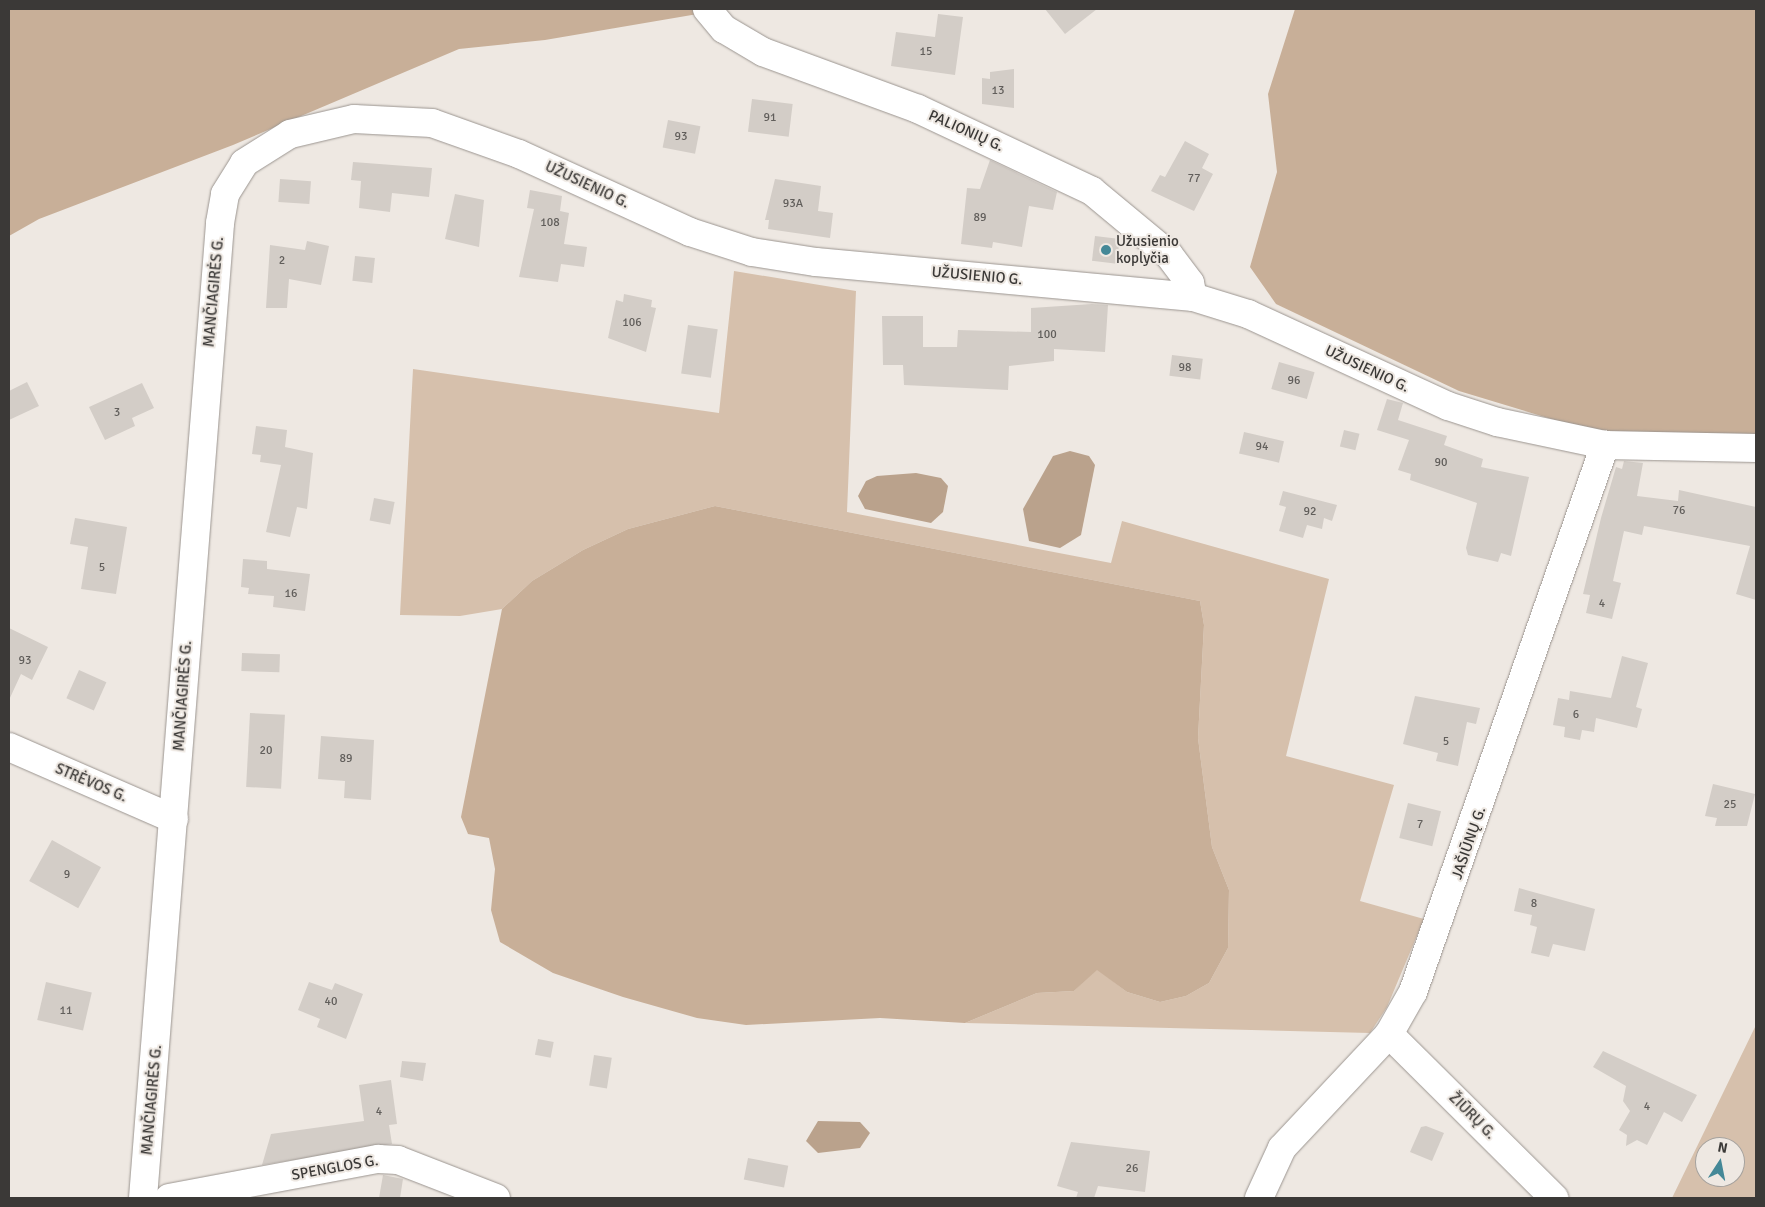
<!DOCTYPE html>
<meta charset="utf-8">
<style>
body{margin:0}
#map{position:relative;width:1765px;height:1207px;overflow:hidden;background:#eee8e2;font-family:Signika,sans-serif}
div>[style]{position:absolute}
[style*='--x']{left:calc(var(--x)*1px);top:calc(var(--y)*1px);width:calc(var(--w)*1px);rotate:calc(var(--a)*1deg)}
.green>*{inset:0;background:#d6c0ac}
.forest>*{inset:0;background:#c8af98}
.water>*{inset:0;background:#baa28c}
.building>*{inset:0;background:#d3cdc7;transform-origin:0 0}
.roads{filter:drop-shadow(0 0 1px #9b9590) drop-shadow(0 0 1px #9b9590)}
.minor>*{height:28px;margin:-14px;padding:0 14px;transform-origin:14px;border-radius:14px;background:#fff}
.dots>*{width:14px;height:14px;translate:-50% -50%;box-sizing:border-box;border:2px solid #eee8e2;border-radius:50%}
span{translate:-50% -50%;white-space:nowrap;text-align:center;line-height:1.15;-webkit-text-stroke:4px #eee8e2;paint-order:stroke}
.number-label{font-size:12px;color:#615e5b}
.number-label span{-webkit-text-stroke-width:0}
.street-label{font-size:15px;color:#3b3937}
.poi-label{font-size:15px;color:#3b3937}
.left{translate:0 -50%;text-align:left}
.frame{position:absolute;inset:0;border:10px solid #3b3937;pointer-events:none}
.north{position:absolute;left:1695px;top:1137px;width:50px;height:50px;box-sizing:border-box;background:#eee8e2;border:1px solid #a6a29e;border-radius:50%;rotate:11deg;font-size:14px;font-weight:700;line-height:20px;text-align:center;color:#3b3937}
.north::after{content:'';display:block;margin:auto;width:18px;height:22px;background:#448897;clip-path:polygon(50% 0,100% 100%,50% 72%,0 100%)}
</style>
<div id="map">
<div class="green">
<i style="clip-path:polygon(734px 271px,856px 291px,847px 512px,1111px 563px,1122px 521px,1329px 579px,1286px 756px,1394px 785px,1360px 901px,1424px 919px,1387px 1007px,1370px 1033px,965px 1023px,1037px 993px,1074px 991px,1097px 969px,1127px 992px,1160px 1002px,1186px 996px,1209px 983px,1228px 948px,1229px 890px,1212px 847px,1198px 738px,1204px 625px,1200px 601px,715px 506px,628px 529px,583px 550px,532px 581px,502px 609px,460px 616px,400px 615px,413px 369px,719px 413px)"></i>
<i style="clip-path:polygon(evenodd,1756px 1025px,1756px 1198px,1672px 1198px,1756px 1025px,1705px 1147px,1735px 1147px,1735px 1177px,1705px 1177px,1705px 1147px)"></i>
</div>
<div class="forest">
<i style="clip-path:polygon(9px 9px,727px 9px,545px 40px,459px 49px,233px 145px,39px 219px,9px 236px)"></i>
<i style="clip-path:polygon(1295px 9px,1756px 9px,1756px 434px,1594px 432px,1459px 391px,1276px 304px,1250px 267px,1277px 172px,1268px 94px)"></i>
<i style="clip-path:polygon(715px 506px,1200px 601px,1204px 625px,1198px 738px,1212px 847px,1229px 890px,1228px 948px,1209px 983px,1186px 996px,1160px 1002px,1127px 992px,1097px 970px,1074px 991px,1037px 993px,965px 1023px,880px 1018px,746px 1025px,697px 1018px,623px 997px,553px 973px,500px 942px,491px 910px,495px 869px,489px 838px,468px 834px,461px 817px,502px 609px,532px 581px,583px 550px,628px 529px)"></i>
</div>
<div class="water">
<i style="clip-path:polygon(1070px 451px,1089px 456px,1095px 465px,1081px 535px,1060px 548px,1029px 541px,1023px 509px,1053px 456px)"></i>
<i style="clip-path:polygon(916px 473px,941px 478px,948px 486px,943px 512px,931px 523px,865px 509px,858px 496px,866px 481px,877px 476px)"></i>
<i style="clip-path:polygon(818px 1121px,860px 1122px,870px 1133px,860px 1148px,818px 1153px,806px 1141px)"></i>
</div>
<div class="building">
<i style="clip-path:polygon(1045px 9px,1097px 9px,1065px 34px)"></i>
<i style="clip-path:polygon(938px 14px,963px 17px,955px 75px,891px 66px,896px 32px,935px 37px)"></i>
<i style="clip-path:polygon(1014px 69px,1014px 108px,982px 104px,982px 78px,990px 79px,990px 72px)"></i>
<i style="left:752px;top:99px;width:41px;height:33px;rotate:7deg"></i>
<i style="left:668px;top:120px;width:33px;height:28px;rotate:11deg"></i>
<i style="clip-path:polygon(1185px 141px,1209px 154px,1202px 168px,1213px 174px,1194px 211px,1151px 191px,1160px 175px,1165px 177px)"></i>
<i style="clip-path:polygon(990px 160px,1057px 192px,1053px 210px,1029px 206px,1022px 247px,993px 242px,992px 248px,961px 244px,967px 188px,980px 189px)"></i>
<i style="clip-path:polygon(353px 162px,432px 168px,429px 197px,392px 193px,390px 212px,359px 208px,361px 181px,351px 180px)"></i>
<i style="left:280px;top:179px;width:31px;height:23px;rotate:4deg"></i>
<i style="clip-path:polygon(775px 179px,821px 186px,818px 211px,833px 213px,830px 238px,768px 229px,769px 220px,765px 220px)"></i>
<i style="clip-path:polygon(530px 190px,562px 196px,560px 211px,569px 213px,564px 244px,587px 247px,584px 267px,561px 264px,558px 282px,519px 277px,534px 209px,527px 208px)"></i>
<i style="clip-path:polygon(455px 194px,484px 200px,479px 247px,445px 239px)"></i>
<i style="left:1095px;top:236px;width:25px;height:25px;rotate:7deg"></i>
<i style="clip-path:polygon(307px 241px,329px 246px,321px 285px,289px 279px,287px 308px,266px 308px,270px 245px,305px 250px)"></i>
<i style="left:355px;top:256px;width:20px;height:25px;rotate:6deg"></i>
<i style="clip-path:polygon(624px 294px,652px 300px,651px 307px,656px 308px,646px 352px,608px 338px,616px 300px,623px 302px)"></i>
<i style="clip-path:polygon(1092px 304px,1108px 305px,1105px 352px,1054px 349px,1054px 361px,1009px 366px,1008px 390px,904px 385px,903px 365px,883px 365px,882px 316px,923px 316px,923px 347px,957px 347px,958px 330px,1031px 332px,1031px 308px)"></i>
<i style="left:688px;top:325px;width:30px;height:49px;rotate:8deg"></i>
<i style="left:1172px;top:355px;width:31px;height:21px;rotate:7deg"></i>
<i style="left:1279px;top:362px;width:37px;height:28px;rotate:16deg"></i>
<i style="clip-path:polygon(27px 382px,39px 406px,9px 420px,9px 391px)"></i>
<i style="clip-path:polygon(142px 383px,154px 408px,132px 418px,135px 426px,105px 440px,89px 407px)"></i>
<i style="clip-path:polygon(1387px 399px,1403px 403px,1398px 420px,1447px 436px,1444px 445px,1483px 459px,1481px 467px,1529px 477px,1511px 556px,1501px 553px,1498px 562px,1468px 555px,1466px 548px,1477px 503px,1410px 480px,1411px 474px,1398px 470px,1409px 440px,1377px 430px)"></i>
<i style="clip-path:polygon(256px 426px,287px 430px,285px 447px,313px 453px,307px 509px,297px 507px,290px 537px,266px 532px,281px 465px,260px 462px,261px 455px,252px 454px)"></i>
<i style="left:1344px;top:430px;width:16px;height:17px;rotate:14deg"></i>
<i style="left:1244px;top:432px;width:41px;height:22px;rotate:13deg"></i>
<i style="clip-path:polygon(1624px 461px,1643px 463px,1637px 496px,1678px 501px,1679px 490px,1756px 507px,1756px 600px,1736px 594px,1750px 546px,1644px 526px,1642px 535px,1624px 531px,1613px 581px,1621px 583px,1612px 619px,1586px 613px,1590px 595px,1583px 594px,1601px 518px,1616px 467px,1622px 469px)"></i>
<i style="clip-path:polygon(1283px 491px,1337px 505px,1332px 521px,1324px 518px,1322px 529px,1307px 525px,1303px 538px,1279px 531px,1286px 507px,1279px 505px)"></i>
<i style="left:374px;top:498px;width:21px;height:23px;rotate:11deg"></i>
<i style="clip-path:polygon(75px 518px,127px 527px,116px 594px,81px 589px,88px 547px,70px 544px)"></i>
<i style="clip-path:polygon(243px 559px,267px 561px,267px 569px,310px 574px,305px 611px,273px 607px,274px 596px,248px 594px,249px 588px,241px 587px)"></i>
<i style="clip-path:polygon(9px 628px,48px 647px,32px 680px,21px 674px,9px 700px)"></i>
<i style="left:242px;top:653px;width:38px;height:18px;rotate:2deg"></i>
<i style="clip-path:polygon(1622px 656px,1648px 663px,1636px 707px,1642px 709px,1637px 728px,1596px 718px,1594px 732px,1582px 730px,1580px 740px,1564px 737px,1565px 727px,1553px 725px,1558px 698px,1569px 700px,1570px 691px,1611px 698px)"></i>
<i style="left:79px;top:670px;width:30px;height:31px;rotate:24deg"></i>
<i style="clip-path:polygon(1415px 696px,1480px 708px,1476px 724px,1467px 722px,1458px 766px,1436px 761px,1438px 753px,1403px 744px)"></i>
<i style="left:250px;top:713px;width:35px;height:74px;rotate:3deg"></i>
<i style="clip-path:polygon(321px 736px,374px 740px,371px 800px,344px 798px,345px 781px,318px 779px)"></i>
<i style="clip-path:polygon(1713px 784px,1755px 794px,1747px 826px,1715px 826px,1717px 818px,1705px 816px)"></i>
<i style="left:1408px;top:803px;width:34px;height:36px;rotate:14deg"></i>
<i style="left:52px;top:840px;width:56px;height:47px;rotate:29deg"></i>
<i style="clip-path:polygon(1519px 888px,1595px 909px,1585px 951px,1553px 944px,1549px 957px,1531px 953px,1537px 927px,1530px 925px,1532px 915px,1514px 911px)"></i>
<i style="left:46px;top:982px;width:47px;height:39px;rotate:13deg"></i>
<i style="clip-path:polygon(309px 982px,332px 990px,335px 983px,363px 994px,346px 1039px,317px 1027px,320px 1019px,298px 1010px)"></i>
<i style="left:538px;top:1039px;width:16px;height:16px;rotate:11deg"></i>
<i style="clip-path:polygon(1603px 1051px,1697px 1095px,1682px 1122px,1664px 1112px,1647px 1145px,1637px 1140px,1626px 1146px,1627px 1135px,1619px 1130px,1630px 1111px,1623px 1101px,1626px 1086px,1593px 1067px)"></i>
<i style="left:594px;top:1055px;width:18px;height:31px;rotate:9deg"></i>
<i style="clip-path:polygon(402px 1061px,426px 1063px,423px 1081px,400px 1077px)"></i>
<i style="clip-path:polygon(391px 1080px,397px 1124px,389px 1125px,392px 1144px,262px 1165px,271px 1134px,364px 1121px,359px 1085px)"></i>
<i style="clip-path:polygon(1426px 1126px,1444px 1133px,1432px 1161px,1410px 1152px,1421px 1127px)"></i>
<i style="clip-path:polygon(1071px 1142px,1150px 1151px,1145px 1192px,1098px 1186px,1094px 1198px,1076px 1198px,1078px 1192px,1057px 1186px)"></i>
<i style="left:748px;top:1158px;width:41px;height:22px;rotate:11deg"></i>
<i style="clip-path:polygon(383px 1175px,403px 1179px,400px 1198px,379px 1198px)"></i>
</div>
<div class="roads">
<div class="minor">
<i style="--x:707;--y:9;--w:26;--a:50"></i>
<i style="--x:724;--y:29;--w:45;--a:30.5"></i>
<i style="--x:763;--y:52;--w:165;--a:20.2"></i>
<i style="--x:918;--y:109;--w:192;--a:25.2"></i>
<i style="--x:1092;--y:191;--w:100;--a:39.7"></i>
<i style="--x:1169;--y:255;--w:35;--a:53"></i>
<i style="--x:1190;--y:283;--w:14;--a:78"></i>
<i style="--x:9;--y:747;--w:180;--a:23.6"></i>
<i style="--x:1389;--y:1034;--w:233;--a:44.8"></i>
<i style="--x:143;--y:1198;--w:978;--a:-85.48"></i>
<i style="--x:220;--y:223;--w:29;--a:-80"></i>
<i style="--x:225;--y:194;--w:36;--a:-58"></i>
<i style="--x:244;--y:163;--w:54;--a:-32.2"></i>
<i style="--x:290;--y:134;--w:66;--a:-13.2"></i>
<i style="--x:354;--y:119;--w:78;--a:2.9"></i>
<i style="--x:432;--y:123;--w:92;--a:19.6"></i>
<i style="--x:519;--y:154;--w:188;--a:24.5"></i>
<i style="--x:690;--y:232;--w:65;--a:17.9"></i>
<i style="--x:752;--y:252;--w:65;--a:8.9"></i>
<i style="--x:816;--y:262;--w:379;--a:5.3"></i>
<i style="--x:1193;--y:297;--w:58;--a:17.2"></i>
<i style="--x:1248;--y:314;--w:220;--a:24.7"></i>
<i style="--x:1448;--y:406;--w:52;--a:18.1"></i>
<i style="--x:1497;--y:422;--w:110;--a:12"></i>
<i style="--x:1605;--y:445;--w:151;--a:1.1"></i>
<i style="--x:169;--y:1198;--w:213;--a:-10.6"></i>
<i style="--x:378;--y:1159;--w:20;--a:3"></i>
<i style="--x:398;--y:1160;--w:105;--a:21.2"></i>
<i style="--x:1259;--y:1198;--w:55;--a:-65.3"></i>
<i style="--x:1282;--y:1148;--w:156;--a:-46.8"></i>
<i style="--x:1389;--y:1034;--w:48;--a:-60.3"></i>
<i style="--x:1413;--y:992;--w:580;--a:-70.66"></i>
</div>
</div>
<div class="dots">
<i style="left:1106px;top:250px;background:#448897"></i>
</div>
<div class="number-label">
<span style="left:926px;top:52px">15</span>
<span style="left:998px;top:91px">13</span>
<span style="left:770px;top:118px">91</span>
<span style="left:681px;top:137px">93</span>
<span style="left:1194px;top:179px">77</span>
<span style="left:793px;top:204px">93A</span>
<span style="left:980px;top:218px">89</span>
<span style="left:550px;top:223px">108</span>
<span style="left:282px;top:261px">2</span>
<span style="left:632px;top:323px">106</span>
<span style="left:1047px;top:335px">100</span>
<span style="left:1185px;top:368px">98</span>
<span style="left:1294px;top:381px">96</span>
<span style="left:117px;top:413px">3</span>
<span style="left:1262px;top:447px">94</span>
<span style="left:1441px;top:463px">90</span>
<span style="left:1679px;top:511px">76</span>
<span style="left:1310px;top:512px">92</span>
<span style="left:102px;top:568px">5</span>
<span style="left:291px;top:594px">16</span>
<span style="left:1602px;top:604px">4</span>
<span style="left:25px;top:661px">93</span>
<span style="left:1576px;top:715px">6</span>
<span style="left:1446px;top:742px">5</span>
<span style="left:266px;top:751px">20</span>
<span style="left:346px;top:759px">89</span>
<span style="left:1730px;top:805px">25</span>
<span style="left:1420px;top:825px">7</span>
<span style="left:67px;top:875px">9</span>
<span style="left:1534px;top:904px">8</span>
<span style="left:331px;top:1002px">40</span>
<span style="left:66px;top:1011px">11</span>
<span style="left:1647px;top:1107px">4</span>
<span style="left:379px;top:1112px">4</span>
<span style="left:1132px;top:1169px">26</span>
</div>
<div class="street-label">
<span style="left:966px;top:131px;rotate:24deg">PALIONIŲ G.</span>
<span style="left:587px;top:185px;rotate:25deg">UŽUSIENIO G.</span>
<span style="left:977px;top:276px;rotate:5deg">UŽUSIENIO G.</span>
<span style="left:214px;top:292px;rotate:-85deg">MANČIAGIRĖS G.</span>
<span style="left:1367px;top:369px;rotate:25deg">UŽUSIENIO G.</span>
<span style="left:183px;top:696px;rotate:-86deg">MANČIAGIRĖS G.</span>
<span style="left:91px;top:783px;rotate:23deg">STRĖVOS G.</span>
<span style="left:1469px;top:843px;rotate:-71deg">JAŠIŪNŲ G.</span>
<span style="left:152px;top:1100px;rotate:-85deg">MANČIAGIRĖS G.</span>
<span style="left:1472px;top:1116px;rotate:45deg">ŽIŪRŲ G.</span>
<span style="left:335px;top:1168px;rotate:-10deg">SPENGLOS G.</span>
</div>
<div class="poi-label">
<span class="left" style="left:1116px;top:250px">Užusienio<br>koplyčia</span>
</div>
<div class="frame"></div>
<div class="north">N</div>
</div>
